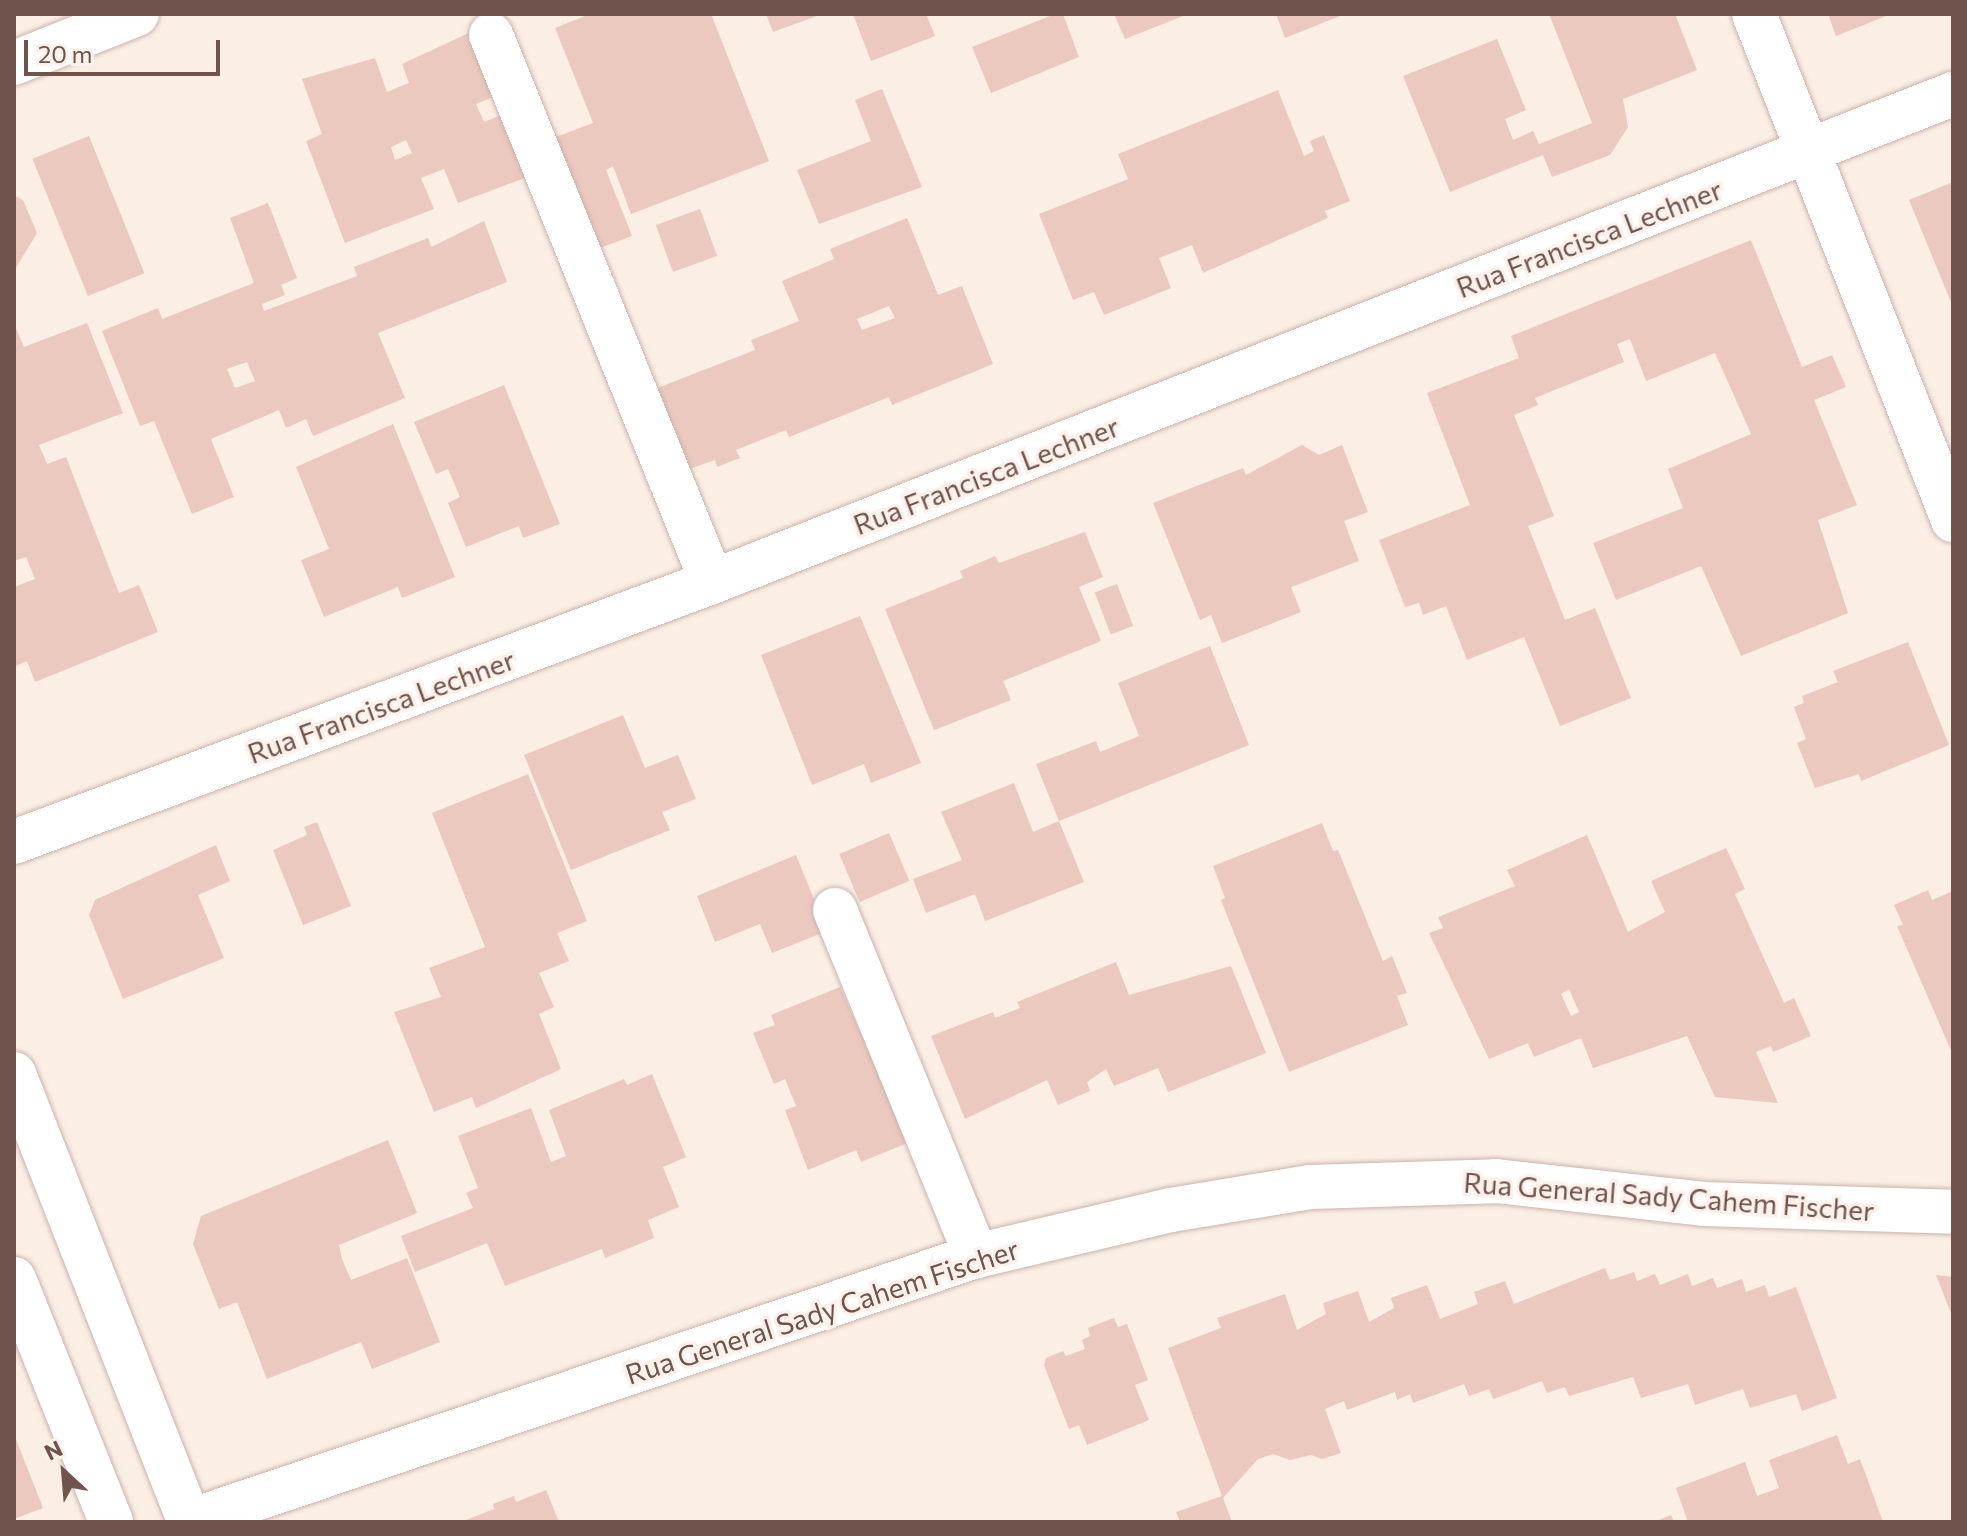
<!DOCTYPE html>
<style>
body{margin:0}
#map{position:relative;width:1967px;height:1536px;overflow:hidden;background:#faeee5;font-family:Commissioner,sans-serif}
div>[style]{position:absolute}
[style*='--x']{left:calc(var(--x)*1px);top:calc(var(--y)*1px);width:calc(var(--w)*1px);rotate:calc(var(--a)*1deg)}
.building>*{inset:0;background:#ecc9bf;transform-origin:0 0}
.roads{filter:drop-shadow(0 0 2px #cab4ac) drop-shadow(0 0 2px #cab4ac)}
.minor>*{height:44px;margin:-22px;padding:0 22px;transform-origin:22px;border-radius:22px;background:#fff}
span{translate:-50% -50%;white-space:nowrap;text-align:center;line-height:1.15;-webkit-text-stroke:7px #fdf2eb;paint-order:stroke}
.street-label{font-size:28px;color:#70534d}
.frame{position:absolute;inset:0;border:16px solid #70534d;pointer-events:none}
.north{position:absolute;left:24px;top:1432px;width:80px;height:80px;-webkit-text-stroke:6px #fdf2eb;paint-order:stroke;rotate:334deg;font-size:22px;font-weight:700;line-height:32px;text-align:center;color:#70534d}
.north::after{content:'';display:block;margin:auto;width:28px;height:36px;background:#70534d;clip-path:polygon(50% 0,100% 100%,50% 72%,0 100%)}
.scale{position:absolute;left:24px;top:40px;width:196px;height:36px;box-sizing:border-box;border:4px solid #70534d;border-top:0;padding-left:10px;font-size:24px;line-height:28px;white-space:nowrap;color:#70534d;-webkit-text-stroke:6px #fdf2eb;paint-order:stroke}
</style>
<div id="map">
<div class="building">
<i style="clip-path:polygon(590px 14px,711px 14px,769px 161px,631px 214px,613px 166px,606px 170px,632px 236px,600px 248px,556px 137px,593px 123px,555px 28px)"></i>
<i style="clip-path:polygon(766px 14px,822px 14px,773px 32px)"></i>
<i style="clip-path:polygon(853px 14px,926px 14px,935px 36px,871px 61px)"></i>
<i style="clip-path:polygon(1055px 14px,1063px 14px,1079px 57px,991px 93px,972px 47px)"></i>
<i style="clip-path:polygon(1114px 14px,1188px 14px,1125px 39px)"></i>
<i style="clip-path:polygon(1276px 14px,1345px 14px,1285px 38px)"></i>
<i style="clip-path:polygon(1549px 14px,1675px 14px,1697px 70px,1623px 99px,1628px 127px,1610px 155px,1552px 177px,1543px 155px,1450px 192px,1403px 76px,1497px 39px,1526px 110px,1505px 119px,1513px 140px,1533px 131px,1539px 144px,1592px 123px)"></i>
<i style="clip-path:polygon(1828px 14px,1891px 14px,1836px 36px)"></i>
<i style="clip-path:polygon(evenodd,473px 31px,498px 95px,476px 104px,484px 122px,506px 113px,530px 176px,458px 203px,444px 169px,421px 178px,434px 209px,345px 243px,306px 141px,322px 134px,302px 79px,375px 58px,387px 92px,409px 83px,402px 64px,473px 31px,406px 140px,412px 153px,395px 160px,391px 147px,406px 140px)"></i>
<i style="clip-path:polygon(882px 89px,922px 187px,819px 224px,797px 170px,871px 141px,855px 100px)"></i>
<i style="clip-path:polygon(1278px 90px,1304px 156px,1314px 151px,1310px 141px,1324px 135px,1350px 201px,1325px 211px,1328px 218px,1203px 273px,1192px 245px,1159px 258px,1171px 288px,1104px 315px,1094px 292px,1073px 300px,1039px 214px,1128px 179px,1118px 154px)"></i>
<i style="left:89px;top:136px;width:148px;height:61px;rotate:68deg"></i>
<i style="clip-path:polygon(1953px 182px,1953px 307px,1909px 200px)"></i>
<i style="clip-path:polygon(14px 195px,23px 200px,37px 233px,14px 271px)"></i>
<i style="clip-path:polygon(evenodd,268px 203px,297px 278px,281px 285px,285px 295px,262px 304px,264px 311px,357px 276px,354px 267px,428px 238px,431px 247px,484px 221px,507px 282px,378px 333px,405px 398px,313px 436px,306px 419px,286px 428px,279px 410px,211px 439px,234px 497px,192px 514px,154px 421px,140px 426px,102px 331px,158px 308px,162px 319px,254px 283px,230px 218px,268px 203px,247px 362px,255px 381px,235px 388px,227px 369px,247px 362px)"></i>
<i style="left:700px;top:209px;width:50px;height:47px;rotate:70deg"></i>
<i style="clip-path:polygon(evenodd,907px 218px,938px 295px,962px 286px,993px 364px,892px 405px,889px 397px,789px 437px,786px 430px,736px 450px,740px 458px,717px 467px,715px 460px,686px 470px,655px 389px,755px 350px,751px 340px,799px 321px,782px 281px,834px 259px,830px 249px,907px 218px,889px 306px,895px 318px,862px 330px,857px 319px,889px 306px)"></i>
<i style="clip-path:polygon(1751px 240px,1802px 367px,1832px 355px,1846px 387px,1814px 400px,1857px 505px,1818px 520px,1848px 613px,1741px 656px,1701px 566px,1616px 600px,1593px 543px,1683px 508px,1668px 469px,1751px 434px,1715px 353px,1646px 381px,1630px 339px,1617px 344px,1624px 362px,1535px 398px,1538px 405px,1514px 415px,1554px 516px,1528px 526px,1565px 620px,1595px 608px,1631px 698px,1560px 726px,1524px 637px,1467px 660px,1446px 606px,1423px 615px,1419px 603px,1405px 607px,1379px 540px,1470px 505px,1427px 393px,1519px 358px,1511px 336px)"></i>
<i style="clip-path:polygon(87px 323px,123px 413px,39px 445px,47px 464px,66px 457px,119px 593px,139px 585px,158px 632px,35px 682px,27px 661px,16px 666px,14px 661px,14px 587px,35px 579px,26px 557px,14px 561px,14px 324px,24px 347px)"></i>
<i style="clip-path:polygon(504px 385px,560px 524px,523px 538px,519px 526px,466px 547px,448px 503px,460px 497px,448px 469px,436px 474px,414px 422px)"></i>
<i style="clip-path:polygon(393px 424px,455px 577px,402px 598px,398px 587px,324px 617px,301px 560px,329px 549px,296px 467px)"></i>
<i style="clip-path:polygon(1302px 445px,1319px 455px,1342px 445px,1368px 512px,1344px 521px,1359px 561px,1291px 587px,1301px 612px,1222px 643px,1211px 615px,1200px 620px,1153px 503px,1243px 468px,1246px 475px)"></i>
<i style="clip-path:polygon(1085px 532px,1103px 577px,1079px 587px,1101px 641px,1003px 681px,1011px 700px,934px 730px,885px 609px,963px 578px,960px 571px,995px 556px,999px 563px)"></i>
<i style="left:1117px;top:584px;width:45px;height:24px;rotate:69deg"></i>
<i style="clip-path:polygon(860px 616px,921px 763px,871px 783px,864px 764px,812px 785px,761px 655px)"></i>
<i style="clip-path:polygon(1908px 642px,1949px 745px,1861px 781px,1859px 774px,1815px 788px,1797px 743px,1806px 739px,1794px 707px,1804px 703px,1802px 696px,1838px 682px,1833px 671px)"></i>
<i style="clip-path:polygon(1210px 646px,1249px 745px,1059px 821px,1036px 764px,1096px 741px,1100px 752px,1139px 736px,1118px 683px)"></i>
<i style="clip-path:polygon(623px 715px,645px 768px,678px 755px,696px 799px,662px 812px,670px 830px,571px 870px,524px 755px)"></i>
<i style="clip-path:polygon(528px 774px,587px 921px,557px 933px,569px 961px,539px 973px,554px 1007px,539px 1014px,561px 1069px,476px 1108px,472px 1097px,434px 1112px,394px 1012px,441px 997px,429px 968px,485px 947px,432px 813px)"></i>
<i style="clip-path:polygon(1014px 783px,1033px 832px,1059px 821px,1084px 882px,985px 921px,975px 894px,926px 913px,913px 879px,962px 860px,941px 812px)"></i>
<i style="clip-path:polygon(317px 822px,351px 906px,303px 925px,273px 850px,307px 835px,304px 827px)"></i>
<i style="clip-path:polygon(1322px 823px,1333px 851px,1338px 850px,1383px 961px,1392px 956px,1407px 993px,1397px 996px,1408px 1025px,1289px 1072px,1221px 900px,1225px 898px,1213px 866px)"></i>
<i style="left:889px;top:833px;width:52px;height:54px;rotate:67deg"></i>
<i style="clip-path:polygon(evenodd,1587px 835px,1628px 932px,1665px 912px,1651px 881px,1726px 848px,1745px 889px,1735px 894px,1784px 1003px,1794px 998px,1811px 1036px,1773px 1052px,1771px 1046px,1756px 1052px,1778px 1103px,1715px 1097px,1687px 1036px,1593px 1068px,1581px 1038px,1534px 1057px,1528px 1043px,1489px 1059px,1429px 933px,1443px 928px,1438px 917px,1515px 886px,1507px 870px,1587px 835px,1569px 989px,1579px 1012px,1571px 1016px,1561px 994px,1569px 989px)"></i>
<i style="clip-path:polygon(216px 845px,230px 881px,198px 895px,224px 958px,123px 999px,89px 915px,95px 900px)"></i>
<i style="clip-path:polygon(796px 855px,827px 931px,772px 953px,760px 924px,715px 942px,697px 896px)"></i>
<i style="clip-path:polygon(1928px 890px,1932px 900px,1953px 891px,1953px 1055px,1897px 926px,1903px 925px,1894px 905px)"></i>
<i style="clip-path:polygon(1116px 962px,1129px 995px,1231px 966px,1266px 1053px,1168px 1092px,1158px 1068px,1114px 1086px,1106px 1069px,1087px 1082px,1090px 1091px,1058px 1105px,1047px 1080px,965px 1119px,931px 1036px,993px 1012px,995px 1018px,1020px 1008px,1017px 1002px)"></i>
<i style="clip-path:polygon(840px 987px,910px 1142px,861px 1162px,856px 1150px,808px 1170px,785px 1110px,796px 1106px,785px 1079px,774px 1084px,753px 1033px,775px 1025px,771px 1015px)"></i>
<i style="clip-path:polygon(652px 1074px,686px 1157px,663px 1167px,679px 1207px,648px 1220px,654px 1238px,605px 1258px,602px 1249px,505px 1286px,487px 1243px,415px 1272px,401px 1236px,473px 1208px,466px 1193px,478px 1188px,458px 1136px,531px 1108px,551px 1162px,566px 1156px,549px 1110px,624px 1079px,627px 1085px)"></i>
<i style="clip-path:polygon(388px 1140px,417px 1213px,339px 1245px,342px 1259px,351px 1280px,407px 1258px,440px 1342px,372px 1369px,361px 1342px,267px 1379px,237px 1302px,219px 1309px,193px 1244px,201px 1216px)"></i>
<i style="clip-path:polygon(1605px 1268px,1610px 1280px,1634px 1272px,1637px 1281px,1655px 1274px,1660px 1285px,1688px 1274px,1692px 1286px,1713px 1278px,1717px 1288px,1742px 1279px,1746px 1292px,1765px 1285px,1769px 1297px,1796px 1287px,1837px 1398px,1802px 1411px,1796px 1394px,1750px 1408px,1743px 1389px,1695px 1405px,1688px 1384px,1641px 1398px,1633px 1377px,1569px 1396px,1565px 1387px,1547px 1393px,1542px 1381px,1493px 1399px,1489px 1389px,1469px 1396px,1464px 1384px,1413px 1403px,1410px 1394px,1397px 1400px,1395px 1392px,1347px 1410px,1344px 1401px,1325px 1409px,1341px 1453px,1322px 1459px,1311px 1455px,1290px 1460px,1273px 1454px,1258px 1459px,1223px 1498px,1232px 1522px,1180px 1522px,1176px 1512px,1222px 1496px,1168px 1348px,1221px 1328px,1217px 1318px,1285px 1294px,1297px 1330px,1326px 1314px,1323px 1303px,1358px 1291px,1369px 1322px,1394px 1308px,1391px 1298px,1427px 1285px,1440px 1319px,1478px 1304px,1474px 1292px,1505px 1281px,1514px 1304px)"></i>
<i style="clip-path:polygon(1936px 1275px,1953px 1277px,1953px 1318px)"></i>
<i style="clip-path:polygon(1114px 1318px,1118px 1327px,1127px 1324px,1148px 1380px,1135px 1385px,1149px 1420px,1087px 1445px,1079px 1425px,1069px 1429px,1044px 1365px,1046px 1358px,1063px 1351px,1066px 1356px,1085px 1349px,1082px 1340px,1090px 1336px,1088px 1328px)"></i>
<i style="clip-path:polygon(14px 1434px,43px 1508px,14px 1519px)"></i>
<i style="clip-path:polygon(1837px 1435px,1848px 1464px,1860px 1459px,1883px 1522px,1688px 1522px,1676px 1488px,1745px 1462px,1757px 1496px,1779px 1488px,1769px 1460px)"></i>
<i style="clip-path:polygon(546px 1490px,559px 1522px,461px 1522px,494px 1509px,493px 1504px,514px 1496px,516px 1502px)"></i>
<i style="clip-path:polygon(1671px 1515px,1674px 1522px,1654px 1522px)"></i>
</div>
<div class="roads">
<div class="minor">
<i style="--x:1754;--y:14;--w:544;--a:68.53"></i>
<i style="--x:491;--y:35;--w:590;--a:68"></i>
<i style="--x:14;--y:63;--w:132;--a:-21.7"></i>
<i style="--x:14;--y:842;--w:745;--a:-20.43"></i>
<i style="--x:712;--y:582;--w:1334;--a:-21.47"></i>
<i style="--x:835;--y:910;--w:374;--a:67.8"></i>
<i style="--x:14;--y:1074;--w:481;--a:68.6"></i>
<i style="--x:14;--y:1279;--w:262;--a:68.2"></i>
<i style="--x:187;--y:1522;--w:833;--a:-18.63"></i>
<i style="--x:976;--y:1256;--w:200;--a:-13.3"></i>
<i style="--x:1171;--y:1210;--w:141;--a:-9.4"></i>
<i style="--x:1310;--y:1187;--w:186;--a:-1.8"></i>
<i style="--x:1496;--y:1181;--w:209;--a:6.3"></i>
<i style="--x:1704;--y:1204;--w:249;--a:1.8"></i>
</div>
</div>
<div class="street-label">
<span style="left:1589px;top:238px;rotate:-21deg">Rua Francisca Lechner</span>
<span style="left:986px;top:475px;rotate:-21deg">Rua Francisca Lechner</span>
<span style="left:381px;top:706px;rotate:-20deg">Rua Francisca Lechner</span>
<span style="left:1669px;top:1196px;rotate:4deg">Rua General Sady Cahem Fischer</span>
<span style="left:822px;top:1311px;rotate:-18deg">Rua General Sady Cahem Fischer</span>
</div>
<div class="frame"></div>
<div class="north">N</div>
<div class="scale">20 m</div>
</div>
